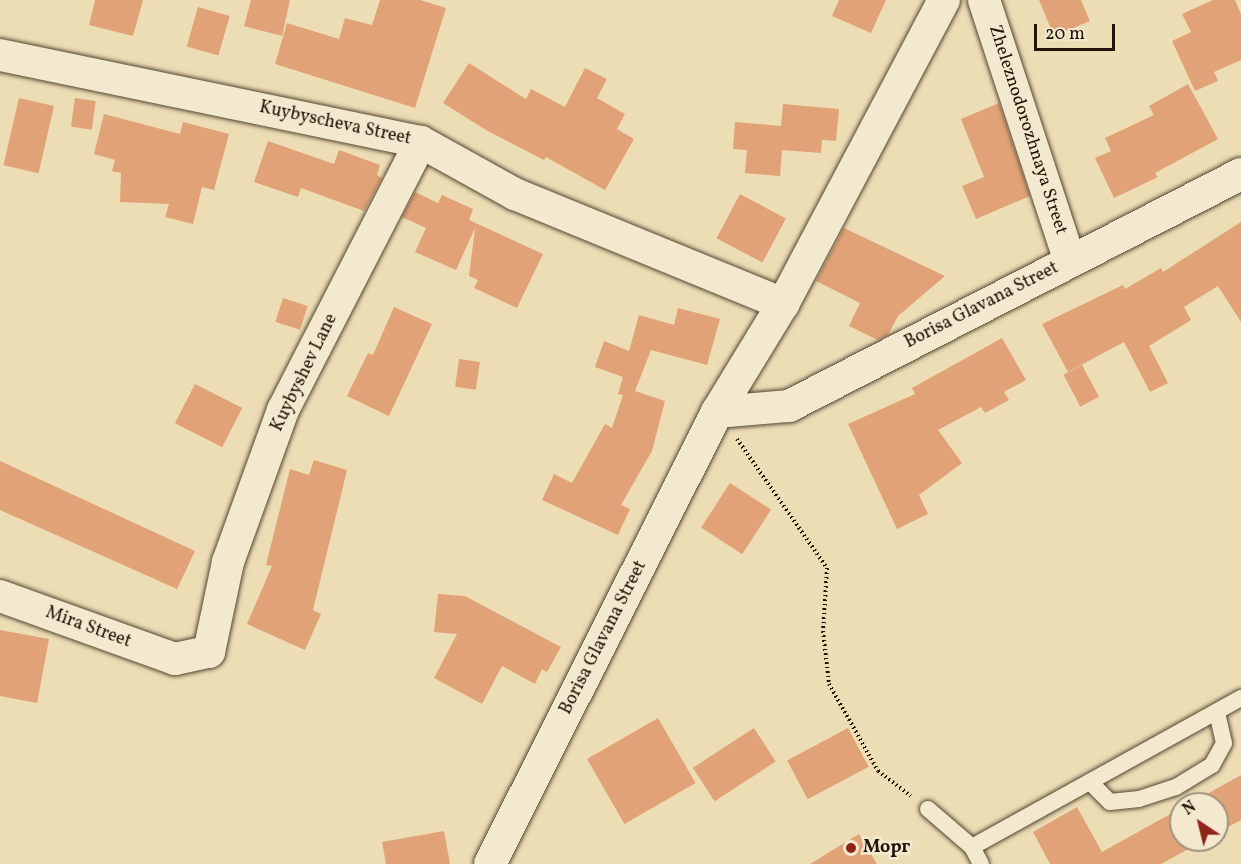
<!DOCTYPE html>
<meta charset="utf-8">
<style>
body{margin:0}
#map{position:relative;width:1241px;height:864px;overflow:hidden;background:#ecddb5;font-family:Vollkorn,serif}
div>[style]{position:absolute}
[style*='--x']{left:calc(var(--x)*1px);top:calc(var(--y)*1px);width:calc(var(--w)*1px);rotate:calc(var(--a)*1deg)}
.building>*{inset:0;background:#e2a278;transform-origin:0 0}
.path>*{height:4px;margin-top:-2px;transform-origin:0;background:repeating-linear-gradient(90deg,#221307 0 1.5px,transparent 0 4.5px)}
.roads{filter:drop-shadow(0 0 2px #544632) drop-shadow(0 0 2px #544632)}
.lane>*{height:16px;margin:-8px;padding:0 8px;transform-origin:8px;border-radius:8px;background:#f3e9cf}
.street>*{height:32px;margin:-16px;padding:0 16px;transform-origin:16px;border-radius:16px;background:#f3e9cf}
.dots>*{width:16px;height:16px;translate:-50% -50%;box-sizing:border-box;border:3px solid #f3e9cf;border-radius:50%}
span{translate:-50% -50%;white-space:nowrap;text-align:center;line-height:1.15;-webkit-text-stroke:5px #f3e9cf;paint-order:stroke}
.street-label{font-size:18px;color:#221307}
.poi-label{font-size:18px;color:#221307;font-weight:700}
.left{translate:0 -50%;text-align:left}
.north{position:absolute;left:1169px;top:792px;width:60px;height:60px;box-sizing:border-box;background:#f3e9cf;border:2px solid #9f937f;border-radius:50%;rotate:325deg;font-size:16px;font-weight:700;line-height:24px;text-align:center;color:#221307}
.north::after{content:'';display:block;margin:auto;width:21px;height:27px;background:#8f2418;clip-path:polygon(50% 0,100% 100%,50% 72%,0 100%)}
.scale{position:absolute;left:1034px;top:24px;width:81px;height:27px;box-sizing:border-box;border:3px solid #221307;border-top:0;padding-left:8px;font-size:18px;line-height:21px;white-space:nowrap;color:#221307;-webkit-text-stroke:4px #f3e9cf;paint-order:stroke}
</style>
<div id="map">
<div class="building">
<i style="clip-path:polygon(95px 0,143px 0,133px 36px,89px 25px)"></i>
<i style="clip-path:polygon(251px 0,290px 0,282px 36px,244px 26px)"></i>
<i style="clip-path:polygon(380px 0,420px 0,446px 8px,415px 108px,275px 64px,287px 23px,339px 39px,345px 18px,372px 25px)"></i>
<i style="clip-path:polygon(839px 0,886px 0,871px 33px,832px 16px)"></i>
<i style="clip-path:polygon(1039px 0,1081px 0,1090px 21px,1054px 36px)"></i>
<i style="clip-path:polygon(1213px 0,1235px 0,1241px 14px,1241px 60px,1214px 72px,1218px 81px,1195px 91px,1172px 41px,1191px 32px,1182px 14px)"></i>
<i style="left:198px;top:7px;width:33px;height:41px;rotate:16deg"></i>
<i style="clip-path:polygon(469px 63px,526px 99px,531px 89px,565px 107px,585px 68px,607px 79px,597px 98px,625px 114px,617px 129px,634px 139px,605px 190px,546px 157px,544px 160px,486px 130px,443px 103px)"></i>
<i style="clip-path:polygon(1188px 84px,1218px 139px,1155px 173px,1158px 177px,1114px 198px,1095px 158px,1111px 151px,1105px 138px,1154px 115px,1149px 106px)"></i>
<i style="left:19px;top:98px;width:36px;height:69px;rotate:13deg"></i>
<i style="left:75px;top:98px;width:21px;height:29px;rotate:8deg"></i>
<i style="clip-path:polygon(999px 103px,1030px 196px,976px 219px,962px 186px,984px 177px,961px 119px)"></i>
<i style="clip-path:polygon(783px 104px,839px 109px,836px 141px,822px 140px,821px 153px,782px 150px,780px 176px,745px 173px,747px 150px,733px 149px,735px 122px,781px 126px)"></i>
<i style="clip-path:polygon(104px 114px,180px 134px,183px 122px,229px 134px,214px 190px,202px 187px,193px 224px,165px 217px,169px 204px,120px 202px,121px 173px,112px 171px,115px 160px,94px 154px)"></i>
<i style="clip-path:polygon(268px 141px,334px 164px,339px 150px,380px 165px,377px 175px,382px 178px,364px 211px,301px 188px,298px 197px,254px 182px)"></i>
<i style="clip-path:polygon(415px 192px,438px 203px,442px 195px,473px 209px,469px 220px,543px 254px,517px 308px,474px 288px,478px 280px,469px 276px,475px 228px,456px 270px,415px 252px,426px 228px,402px 217px)"></i>
<i style="left:740px;top:194px;width:52px;height:50px;rotate:28deg"></i>
<i style="clip-path:polygon(1241px 222px,1241px 322px,1218px 286px,1184px 307px,1191px 320px,1149px 346px,1168px 383px,1150px 392px,1124px 342px,1068px 372px,1042px 324px,1123px 285px,1125px 289px,1161px 268px,1163px 272px)"></i>
<i style="clip-path:polygon(844px 228px,945px 276px,898px 316px,888px 335px,878px 340px,849px 326px,860px 303px,816px 281px)"></i>
<i style="left:283px;top:298px;width:26px;height:25px;rotate:18deg"></i>
<i style="clip-path:polygon(394px 307px,432px 324px,389px 416px,347px 396px,368px 353px,373px 355px)"></i>
<i style="clip-path:polygon(678px 308px,720px 319px,707px 365px,651px 350px,635px 391px,665px 401px,652px 451px,621px 505px,630px 509px,618px 535px,542px 500px,554px 474px,572px 483px,605px 424px,612px 428px,623px 395px,618px 394px,623px 377px,595px 367px,604px 341px,629px 351px,639px 315px,674px 325px)"></i>
<i style="clip-path:polygon(1002px 338px,1026px 380px,1004px 392px,1009px 400px,985px 413px,981px 407px,938px 430px,962px 463px,919px 495px,928px 514px,897px 529px,848px 424px,915px 394px,912px 388px)"></i>
<i style="left:459px;top:359px;width:21px;height:28px;rotate:8deg"></i>
<i style="left:1082px;top:365px;width:36px;height:21px;rotate:62deg"></i>
<i style="left:195px;top:384px;width:53px;height:44px;rotate:27deg"></i>
<i style="clip-path:polygon(314px 460px,347px 470px,313px 610px,321px 614px,305px 650px,247px 624px,272px 566px,266px 565px,290px 469px,309px 475px)"></i>
<i style="clip-path:polygon(0 461px,195px 551px,177px 589px,0 510px)"></i>
<i style="left:730px;top:483px;width:49px;height:53px;rotate:33deg"></i>
<i style="clip-path:polygon(438px 594px,465px 596px,561px 647px,547px 672px,542px 669px,535px 684px,502px 666px,482px 704px,434px 678px,457px 634px,434px 632px)"></i>
<i style="clip-path:polygon(0 630px,49px 639px,37px 703px,0 696px)"></i>
<i style="left:658px;top:718px;width:75px;height:82px;rotate:60deg"></i>
<i style="left:754px;top:728px;width:40px;height:73px;rotate:57deg"></i>
<i style="left:848px;top:728px;width:44px;height:69px;rotate:62deg"></i>
<i style="clip-path:polygon(1241px 775px,1241px 820px,1217px 833px,1217px 804px,1189px 804px)"></i>
<i style="clip-path:polygon(1077px 807px,1102px 852px,1181px 808px,1181px 840px,1205px 840px,1161px 864px,1050px 864px,1033px 832px)"></i>
<i style="clip-path:polygon(444px 831px,450px 864px,386px 864px,382px 842px)"></i>
<i style="clip-path:polygon(859px 834px,877px 864px,810px 864px)"></i>
</div>
<div class="path">
<i style="--x:737;--y:439;--w:157;--a:55.1"></i>
<i style="--x:827;--y:568;--w:63;--a:93.6"></i>
<i style="--x:823;--y:631;--w:53;--a:83.5"></i>
<i style="--x:829;--y:684;--w:100;--a:60.6"></i>
<i style="--x:878;--y:771;--w:41;--a:37.1"></i>
</div>
<div class="roads">
<div class="lane">
<i style="--x:1090;--y:782;--w:28;--a:45"></i>
<i style="--x:1110;--y:802;--w:29;--a:-6"></i>
<i style="--x:1139;--y:799;--w:39;--a:-18"></i>
<i style="--x:1176;--y:787;--w:42;--a:-31.4"></i>
<i style="--x:1212;--y:765;--w:25;--a:-61"></i>
<i style="--x:1224;--y:743;--w:32;--a:-103"></i>
<i style="--x:928;--y:809;--w:58;--a:40.8"></i>
<i style="--x:972;--y:847;--w:308;--a:-29"></i>
<i style="--x:972;--y:847;--w:19;--a:62"></i>
</div>
<div class="street">
<i style="--x:984;--y:0;--w:275;--a:71.8"></i>
<i style="--x:0;--y:55;--w:430;--a:11.7"></i>
<i style="--x:421;--y:142;--w:107;--a:29"></i>
<i style="--x:515;--y:194;--w:290;--a:22.3"></i>
<i style="--x:717;--y:412;--w:72;--a:-4.8"></i>
<i style="--x:789;--y:406;--w:508;--a:-27.17"></i>
<i style="--x:0;--y:596;--w:186;--a:19.8"></i>
<i style="--x:175;--y:659;--w:35;--a:-12"></i>
<i style="--x:209;--y:652;--w:92;--a:-78.1"></i>
<i style="--x:228;--y:562;--w:162;--a:-70.1"></i>
<i style="--x:283;--y:410;--w:301;--a:-62.8"></i>
<i style="--x:490;--y:864;--w:506;--a:-63.33"></i>
<i style="--x:717;--y:412;--w:127;--a:-58.6"></i>
<i style="--x:783;--y:304;--w:344;--a:-62.1"></i>
</div>
</div>
<div class="dots">
<i style="left:851px;top:848px;background:#8f2418"></i>
</div>
<div class="street-label">
<span style="left:335px;top:124px;rotate:12deg">Kuybyscheva Street</span>
<span style="left:1027px;top:130px;rotate:72deg">Zheleznodorozhnaya Street</span>
<span style="left:982px;top:306px;rotate:-27deg">Borisa Glavana Street</span>
<span style="left:305px;top:373px;rotate:-64deg">Kuybyshev Lane</span>
<span style="left:88px;top:628px;rotate:20deg">Mira Street</span>
<span style="left:604px;top:638px;rotate:-63deg">Borisa Glavana Street</span>
</div>
<div class="poi-label">
<span class="left" style="left:863px;top:848px">Морг</span>
</div>
<div class="north">N</div>
<div class="scale">20 m</div>
</div>
